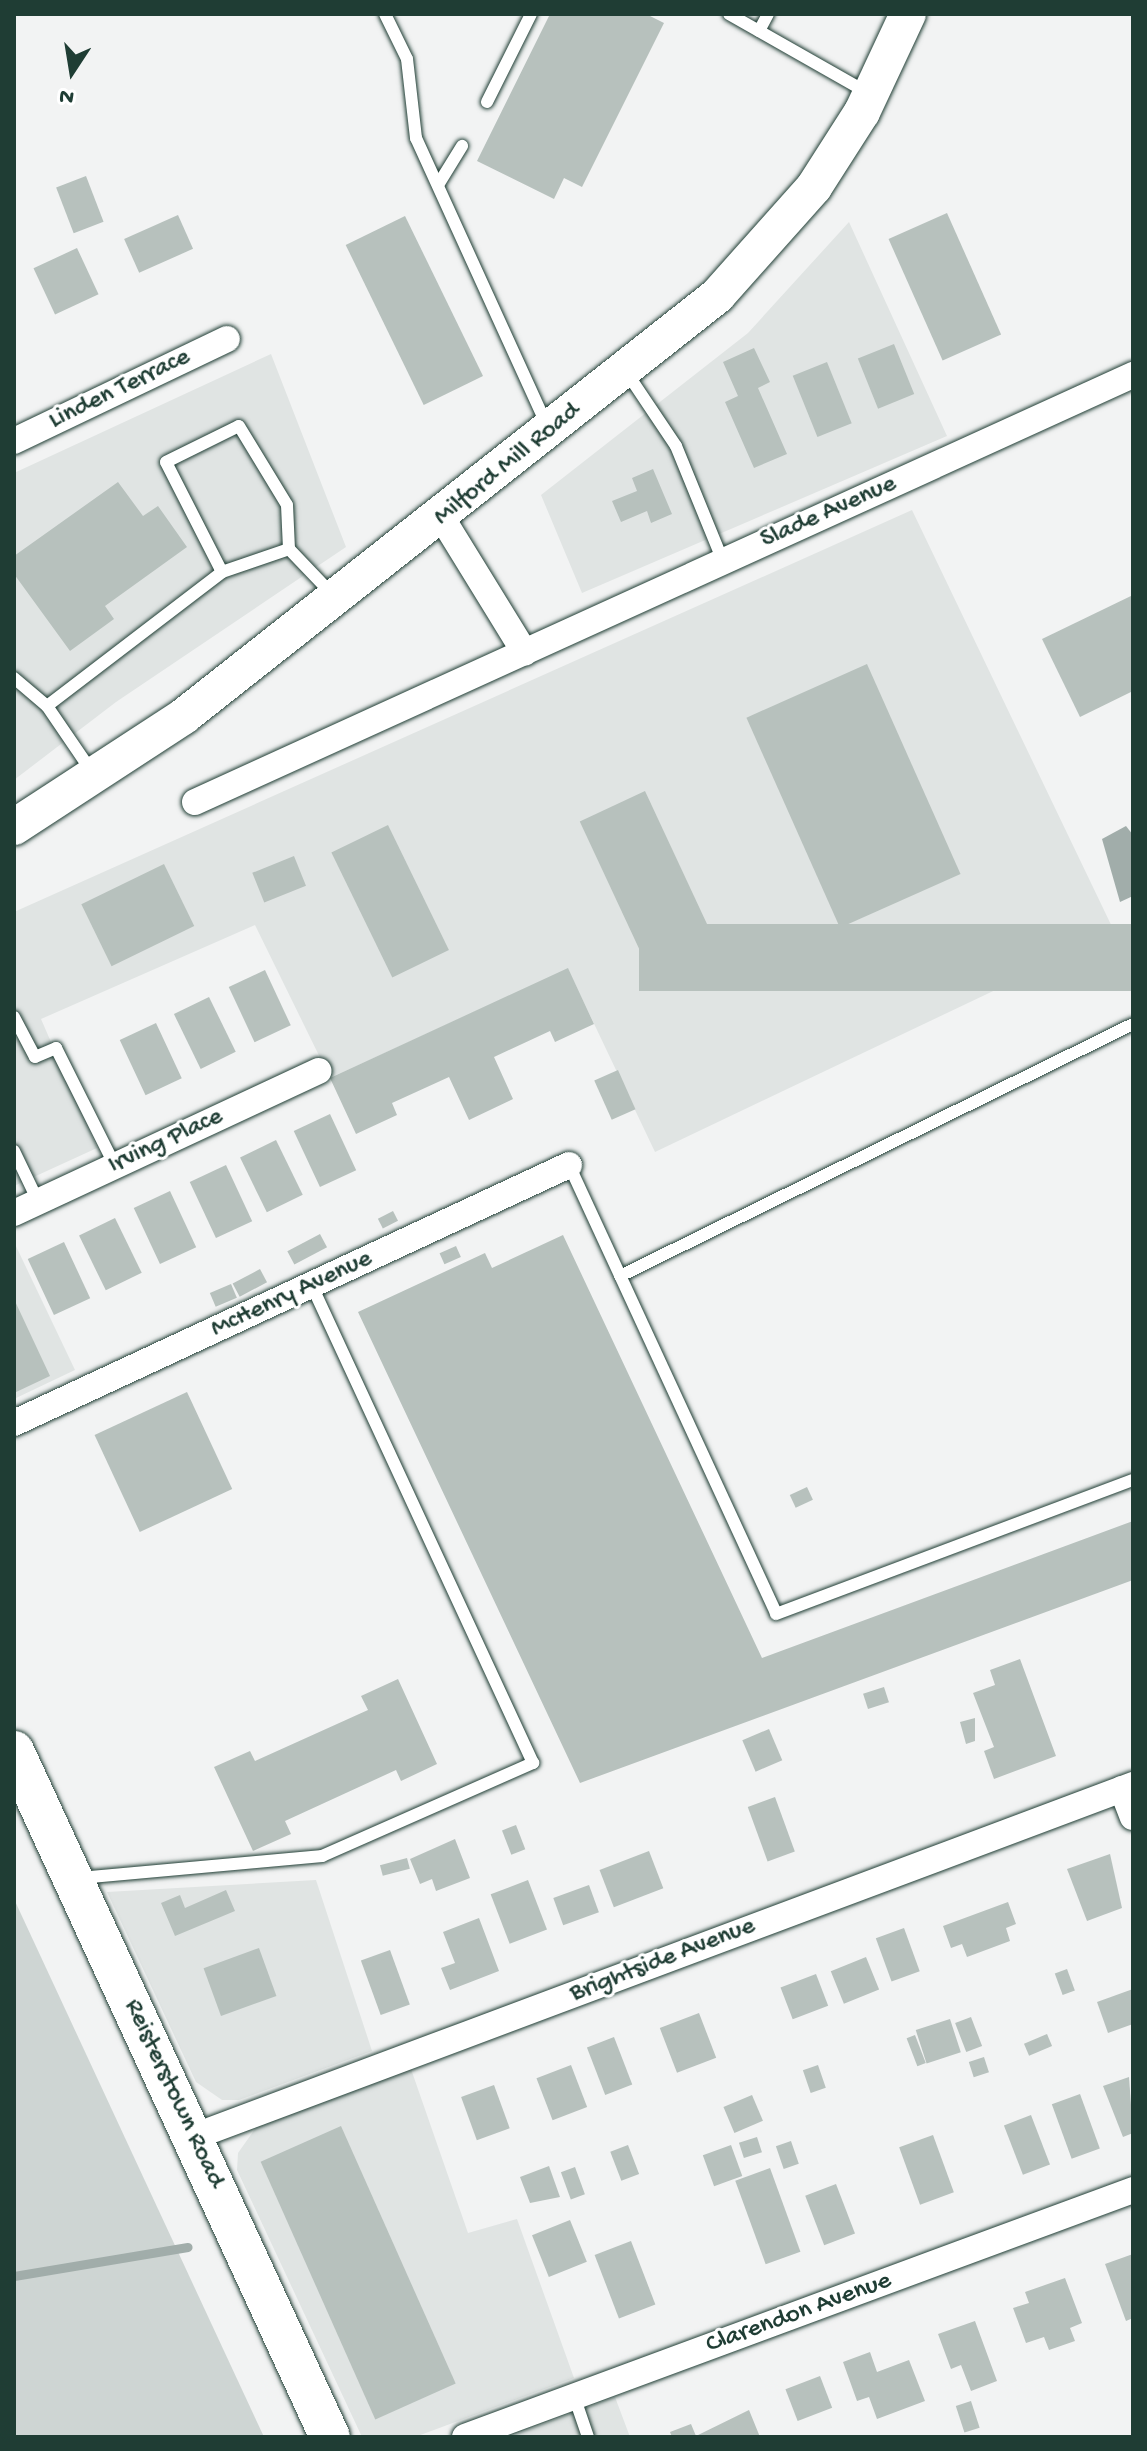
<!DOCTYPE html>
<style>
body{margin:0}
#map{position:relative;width:1147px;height:2451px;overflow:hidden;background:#f2f3f3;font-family:"Gochi Hand",sans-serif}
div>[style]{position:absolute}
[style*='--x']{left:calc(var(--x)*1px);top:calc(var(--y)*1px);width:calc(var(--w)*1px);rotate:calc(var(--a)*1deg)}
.built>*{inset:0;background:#e0e4e3}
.green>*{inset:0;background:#ced5d3}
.water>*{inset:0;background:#a1adaa}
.stream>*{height:9px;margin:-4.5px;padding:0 4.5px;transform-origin:4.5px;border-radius:4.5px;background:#a1adaa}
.building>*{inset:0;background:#b7c1bd;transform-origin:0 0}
.roads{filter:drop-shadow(0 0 2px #1f3d34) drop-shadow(0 0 2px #1f3d34)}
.lane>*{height:12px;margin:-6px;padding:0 6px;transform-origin:6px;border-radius:6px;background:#fff}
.street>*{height:26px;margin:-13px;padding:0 13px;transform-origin:13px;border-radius:13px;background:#fff}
.secondary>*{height:36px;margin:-18px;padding:0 18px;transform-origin:18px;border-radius:18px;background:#fff}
.primary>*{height:40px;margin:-20px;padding:0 20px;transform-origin:20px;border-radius:20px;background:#fff}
span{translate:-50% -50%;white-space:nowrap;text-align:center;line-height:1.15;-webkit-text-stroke:6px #fff;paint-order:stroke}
.street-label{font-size:26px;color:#1f3d34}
.frame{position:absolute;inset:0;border:16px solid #1f3d34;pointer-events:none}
.north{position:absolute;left:32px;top:32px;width:80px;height:80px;-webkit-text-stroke:6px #fff;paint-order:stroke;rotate:192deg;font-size:22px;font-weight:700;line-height:32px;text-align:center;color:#1f3d34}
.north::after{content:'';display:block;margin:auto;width:28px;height:36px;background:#1f3d34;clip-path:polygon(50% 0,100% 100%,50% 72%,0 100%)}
</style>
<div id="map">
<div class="built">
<i style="clip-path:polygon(849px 222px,947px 436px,582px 593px,541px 495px,748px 333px)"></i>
<i style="clip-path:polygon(271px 354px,346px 547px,116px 702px,14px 780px,14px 473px)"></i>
<i style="clip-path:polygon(912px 510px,1115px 933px,655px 1152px,568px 969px,330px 1078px,255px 925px,41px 1019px,97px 1148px,14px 1186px,14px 912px)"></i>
<i style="clip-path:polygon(14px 1242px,75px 1370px,14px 1399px)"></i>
<i style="clip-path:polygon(316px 1880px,372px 2051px,239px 2100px,222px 2100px,196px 2082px,107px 1892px)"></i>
<i style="clip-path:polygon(411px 2069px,468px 2233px,517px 2219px,574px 2378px,415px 2437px,362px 2437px,237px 2170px,238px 2153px,257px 2126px)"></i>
<i style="clip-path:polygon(615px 2397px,630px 2437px,509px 2437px)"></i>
</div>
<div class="green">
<i style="clip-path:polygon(14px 1899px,264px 2437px,14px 2437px)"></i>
</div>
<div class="water">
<i style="clip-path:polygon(1126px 826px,1133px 835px,1133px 896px,1120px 902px,1102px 839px)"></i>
</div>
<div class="stream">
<i style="--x:14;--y:2276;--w:176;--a:-9.5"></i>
</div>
<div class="building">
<i style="clip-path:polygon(550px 14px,646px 14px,664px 23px,582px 187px,564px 178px,554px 199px,477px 161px)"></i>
<i style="left:86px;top:176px;width:49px;height:32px;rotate:69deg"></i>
<i style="left:947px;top:213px;width:133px;height:64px;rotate:66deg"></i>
<i style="left:178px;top:215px;width:37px;height:59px;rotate:66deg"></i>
<i style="left:405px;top:216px;width:178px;height:66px;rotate:64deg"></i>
<i style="left:77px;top:248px;width:51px;height:48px;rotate:65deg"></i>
<i style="left:894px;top:344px;width:54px;height:39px;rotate:68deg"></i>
<i style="clip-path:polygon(754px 348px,770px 382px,758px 388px,787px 454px,754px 468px,725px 402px,738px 396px,723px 362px)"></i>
<i style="left:827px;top:362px;width:66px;height:37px;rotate:68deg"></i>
<i style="clip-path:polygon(653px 469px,672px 514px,651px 523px,647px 511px,621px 522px,612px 501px,637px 491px,632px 478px)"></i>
<i style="clip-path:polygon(118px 482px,143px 516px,158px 506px,187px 547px,105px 606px,114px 619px,70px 651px,14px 574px,14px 556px)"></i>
<i style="clip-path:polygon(1133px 595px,1133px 691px,1080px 717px,1042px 639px)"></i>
<i style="left:867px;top:664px;width:230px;height:132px;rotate:66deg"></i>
<i style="left:645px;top:791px;width:187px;height:72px;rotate:65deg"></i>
<i style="left:388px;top:825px;width:139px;height:63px;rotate:64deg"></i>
<i style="left:294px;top:856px;width:32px;height:45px;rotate:68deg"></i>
<i style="left:164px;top:864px;width:69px;height:92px;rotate:64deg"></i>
<i style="left:1133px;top:924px;width:67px;height:494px;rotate:90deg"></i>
<i style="clip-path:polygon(568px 968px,594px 1024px,555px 1042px,550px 1031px,494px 1057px,513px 1099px,469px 1120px,449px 1077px,392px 1103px,397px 1115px,356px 1134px,330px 1078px)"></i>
<i style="left:265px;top:970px;width:61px;height:40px;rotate:65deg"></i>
<i style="left:209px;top:997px;width:61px;height:39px;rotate:64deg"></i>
<i style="left:156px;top:1023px;width:61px;height:40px;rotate:65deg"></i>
<i style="left:618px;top:1070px;width:43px;height:26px;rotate:66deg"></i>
<i style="left:330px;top:1114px;width:62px;height:40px;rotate:65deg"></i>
<i style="left:276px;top:1140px;width:61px;height:40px;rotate:64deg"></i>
<i style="left:226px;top:1165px;width:62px;height:40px;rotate:65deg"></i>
<i style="left:170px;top:1191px;width:62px;height:40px;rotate:65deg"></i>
<i style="left:393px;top:1211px;width:11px;height:17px;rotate:63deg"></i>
<i style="left:115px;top:1218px;width:61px;height:40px;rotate:64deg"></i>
<i style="left:320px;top:1234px;width:15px;height:37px;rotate:62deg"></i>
<i style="clip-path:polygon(563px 1235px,762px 1658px,1133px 1521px,1133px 1580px,580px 1783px,358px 1312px,485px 1253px,492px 1268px)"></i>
<i style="left:64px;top:1242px;width:62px;height:40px;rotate:65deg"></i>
<i style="left:456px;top:1246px;width:12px;height:18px;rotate:66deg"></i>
<i style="left:260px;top:1269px;width:15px;height:31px;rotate:62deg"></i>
<i style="left:231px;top:1284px;width:15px;height:23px;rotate:67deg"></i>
<i style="clip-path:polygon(14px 1299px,50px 1376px,14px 1393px)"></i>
<i style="left:187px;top:1392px;width:107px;height:102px;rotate:65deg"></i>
<i style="left:807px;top:1487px;width:14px;height:19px;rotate:65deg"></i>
<i style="clip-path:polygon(1020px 1659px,1056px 1756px,994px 1779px,984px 1751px,994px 1747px,973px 1693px,995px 1685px,990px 1670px)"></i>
<i style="clip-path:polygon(398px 1679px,437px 1764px,401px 1781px,396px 1770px,285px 1821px,291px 1834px,253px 1851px,214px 1767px,250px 1751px,255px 1761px,368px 1710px,361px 1696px)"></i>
<i style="left:884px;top:1687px;width:16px;height:22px;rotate:72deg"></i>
<i style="clip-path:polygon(975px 1718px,975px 1741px,966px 1744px,960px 1722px)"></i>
<i style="left:769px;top:1729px;width:34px;height:29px;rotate:67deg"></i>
<i style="left:775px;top:1797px;width:58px;height:29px;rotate:70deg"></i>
<i style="left:516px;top:1825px;width:26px;height:15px;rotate:69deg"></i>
<i style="clip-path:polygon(455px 1839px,470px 1878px,436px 1891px,432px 1879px,420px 1884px,410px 1859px)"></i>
<i style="left:649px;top:1851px;width:40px;height:53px;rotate:69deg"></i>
<i style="clip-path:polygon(1110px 1854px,1122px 1908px,1087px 1921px,1067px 1869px)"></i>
<i style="left:407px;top:1858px;width:11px;height:28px;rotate:75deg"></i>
<i style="left:528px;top:1880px;width:53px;height:40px;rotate:69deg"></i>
<i style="left:589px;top:1885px;width:29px;height:38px;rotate:70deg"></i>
<i style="clip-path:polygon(226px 1890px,235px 1911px,175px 1936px,161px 1903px,180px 1895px,185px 1908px)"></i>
<i style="clip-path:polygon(1008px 1902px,1016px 1924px,1006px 1928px,1010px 1941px,967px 1957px,962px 1944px,951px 1948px,943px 1926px)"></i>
<i style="clip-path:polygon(479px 1918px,499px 1971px,450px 1990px,441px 1968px,455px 1963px,443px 1932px)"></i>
<i style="left:904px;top:1928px;width:46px;height:30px;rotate:70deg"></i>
<i style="left:259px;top:1948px;width:51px;height:59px;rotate:70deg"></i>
<i style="left:390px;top:1950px;width:58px;height:31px;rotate:70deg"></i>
<i style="left:866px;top:1957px;width:35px;height:38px;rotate:68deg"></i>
<i style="left:1067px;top:1969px;width:23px;height:13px;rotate:70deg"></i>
<i style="left:816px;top:1974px;width:34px;height:38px;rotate:69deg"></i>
<i style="clip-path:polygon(1133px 1989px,1133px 2024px,1108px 2033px,1097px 2002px)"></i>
<i style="left:699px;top:2013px;width:48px;height:42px;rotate:69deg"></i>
<i style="left:971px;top:2017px;width:31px;height:17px;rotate:69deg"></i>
<i style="left:950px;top:2019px;width:35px;height:36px;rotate:72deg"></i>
<i style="left:1047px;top:2034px;width:13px;height:25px;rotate:67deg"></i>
<i style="left:915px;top:2035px;width:30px;height:9px;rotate:69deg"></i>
<i style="left:614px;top:2037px;width:51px;height:29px;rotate:69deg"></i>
<i style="left:984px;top:2057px;width:16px;height:16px;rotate:72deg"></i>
<i style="left:571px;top:2065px;width:45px;height:37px;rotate:69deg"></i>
<i style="left:818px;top:2065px;width:24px;height:16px;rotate:71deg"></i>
<i style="clip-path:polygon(1129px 2077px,1133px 2133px,1123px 2137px,1103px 2086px)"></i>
<i style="left:494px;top:2085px;width:46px;height:35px;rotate:70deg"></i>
<i style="left:1080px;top:2094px;width:58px;height:30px;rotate:70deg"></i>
<i style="left:752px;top:2095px;width:28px;height:31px;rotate:67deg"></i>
<i style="left:1031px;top:2115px;width:53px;height:29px;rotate:69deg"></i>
<i style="left:341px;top:2126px;width:282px;height:88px;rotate:66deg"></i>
<i style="left:933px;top:2135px;width:61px;height:36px;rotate:70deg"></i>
<i style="left:757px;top:2137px;width:16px;height:19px;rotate:72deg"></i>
<i style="left:791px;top:2141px;width:24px;height:16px;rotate:71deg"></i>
<i style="left:628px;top:2145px;width:31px;height:19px;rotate:69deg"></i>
<i style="left:731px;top:2145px;width:33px;height:30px;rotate:70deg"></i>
<i style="clip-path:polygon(549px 2166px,560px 2197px,530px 2203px,520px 2177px)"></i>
<i style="left:575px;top:2167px;width:29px;height:15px;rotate:70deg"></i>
<i style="left:770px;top:2168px;width:89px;height:37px;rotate:70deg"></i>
<i style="left:836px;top:2184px;width:53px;height:33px;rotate:69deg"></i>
<i style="left:570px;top:2220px;width:45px;height:41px;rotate:68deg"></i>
<i style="left:631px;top:2241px;width:68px;height:39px;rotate:69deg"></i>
<i style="clip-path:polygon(1133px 2254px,1133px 2318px,1126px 2321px,1105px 2264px)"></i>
<i style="clip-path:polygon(1065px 2278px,1082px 2323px,1070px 2328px,1075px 2341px,1049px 2350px,1044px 2337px,1026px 2343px,1013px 2308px,1029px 2303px,1025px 2292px)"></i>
<i style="clip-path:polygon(975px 2321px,997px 2381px,971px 2391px,961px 2365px,951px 2369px,938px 2334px)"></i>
<i style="clip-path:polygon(870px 2352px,877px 2372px,909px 2360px,925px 2401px,877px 2419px,869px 2397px,857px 2401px,843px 2362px)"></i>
<i style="left:820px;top:2376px;width:34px;height:37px;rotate:69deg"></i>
<i style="left:971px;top:2401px;width:28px;height:16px;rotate:72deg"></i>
<i style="clip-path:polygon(749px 2410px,760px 2437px,672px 2437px,670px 2432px,691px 2424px,696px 2436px)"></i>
</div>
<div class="roads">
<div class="lane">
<i style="--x:385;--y:14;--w:50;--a:63.9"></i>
<i style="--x:407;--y:59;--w:80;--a:83.5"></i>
<i style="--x:416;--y:138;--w:315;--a:65.5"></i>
<i style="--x:729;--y:14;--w:160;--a:29.6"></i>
<i style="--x:759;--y:31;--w:19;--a:-62"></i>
<i style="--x:487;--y:102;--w:98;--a:-63.4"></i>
<i style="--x:438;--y:185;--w:46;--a:-58.4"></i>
<i style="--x:627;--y:373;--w:88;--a:56.1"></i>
<i style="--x:676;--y:446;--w:124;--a:67.8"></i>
<i style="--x:222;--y:572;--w:123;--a:-117"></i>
<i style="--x:166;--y:462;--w:81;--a:-26.3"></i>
<i style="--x:239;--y:426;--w:92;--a:58.7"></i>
<i style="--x:287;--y:505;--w:44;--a:87.4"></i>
<i style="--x:14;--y:678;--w:43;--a:40.3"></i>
<i style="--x:92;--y:772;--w:80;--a:-124.3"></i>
<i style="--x:47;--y:706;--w:220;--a:-37.4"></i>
<i style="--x:222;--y:572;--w:71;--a:-18.9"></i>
<i style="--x:289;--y:549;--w:62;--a:46.3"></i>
<i style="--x:14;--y:1017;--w:45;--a:62.3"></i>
<i style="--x:35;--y:1057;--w:23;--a:-23"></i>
<i style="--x:56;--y:1048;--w:132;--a:63.4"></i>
<i style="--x:14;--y:1151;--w:55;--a:64.4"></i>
<i style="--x:569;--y:1165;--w:494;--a:65.2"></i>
<i style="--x:776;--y:1614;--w:381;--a:-20.6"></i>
<i style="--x:620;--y:1276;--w:572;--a:-26.16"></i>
<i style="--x:80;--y:1878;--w:243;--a:-5.2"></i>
<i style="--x:322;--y:1856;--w:231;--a:-23.8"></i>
<i style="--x:533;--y:1763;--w:526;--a:-114.86"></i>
<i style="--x:574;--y:2396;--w:43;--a:71.1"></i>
</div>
<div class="street">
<i style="--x:14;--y:441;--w:236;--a:-25.6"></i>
<i style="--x:442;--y:518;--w:158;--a:58.4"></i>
<i style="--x:195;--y:802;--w:1031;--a:-24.48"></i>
<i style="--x:14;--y:1213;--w:336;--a:-25"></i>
<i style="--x:14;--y:1423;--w:612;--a:-24.93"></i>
<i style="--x:1122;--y:1789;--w:30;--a:69"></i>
<i style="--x:193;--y:2137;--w:1004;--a:-20.53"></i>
<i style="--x:465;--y:2437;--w:712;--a:-20.29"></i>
</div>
<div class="secondary">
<i style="--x:14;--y:827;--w:203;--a:-33.1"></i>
<i style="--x:184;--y:716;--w:679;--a:-38.24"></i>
<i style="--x:717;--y:296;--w:146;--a:-48.3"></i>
<i style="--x:814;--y:187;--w:89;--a:-57.4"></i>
<i style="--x:862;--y:112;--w:108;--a:-64.9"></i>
</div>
<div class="primary">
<i style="--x:14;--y:1751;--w:755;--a:65.27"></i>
</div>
</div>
<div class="street-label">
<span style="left:120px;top:390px;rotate:-26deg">Linden Terrace</span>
<span style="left:508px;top:465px;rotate:-39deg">Milford Mill Road</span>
<span style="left:829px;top:513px;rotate:-24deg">Slade Avenue</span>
<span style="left:166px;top:1142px;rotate:-25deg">Irving Place</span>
<span style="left:292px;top:1295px;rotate:-25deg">McHenry Avenue</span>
<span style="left:663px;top:1961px;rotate:-21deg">Brightside Avenue</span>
<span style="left:173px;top:2094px;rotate:65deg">Reisterstown Road</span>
<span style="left:799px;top:2314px;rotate:-20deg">Clarendon Avenue</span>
</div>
<div class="frame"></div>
<div class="north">N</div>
</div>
